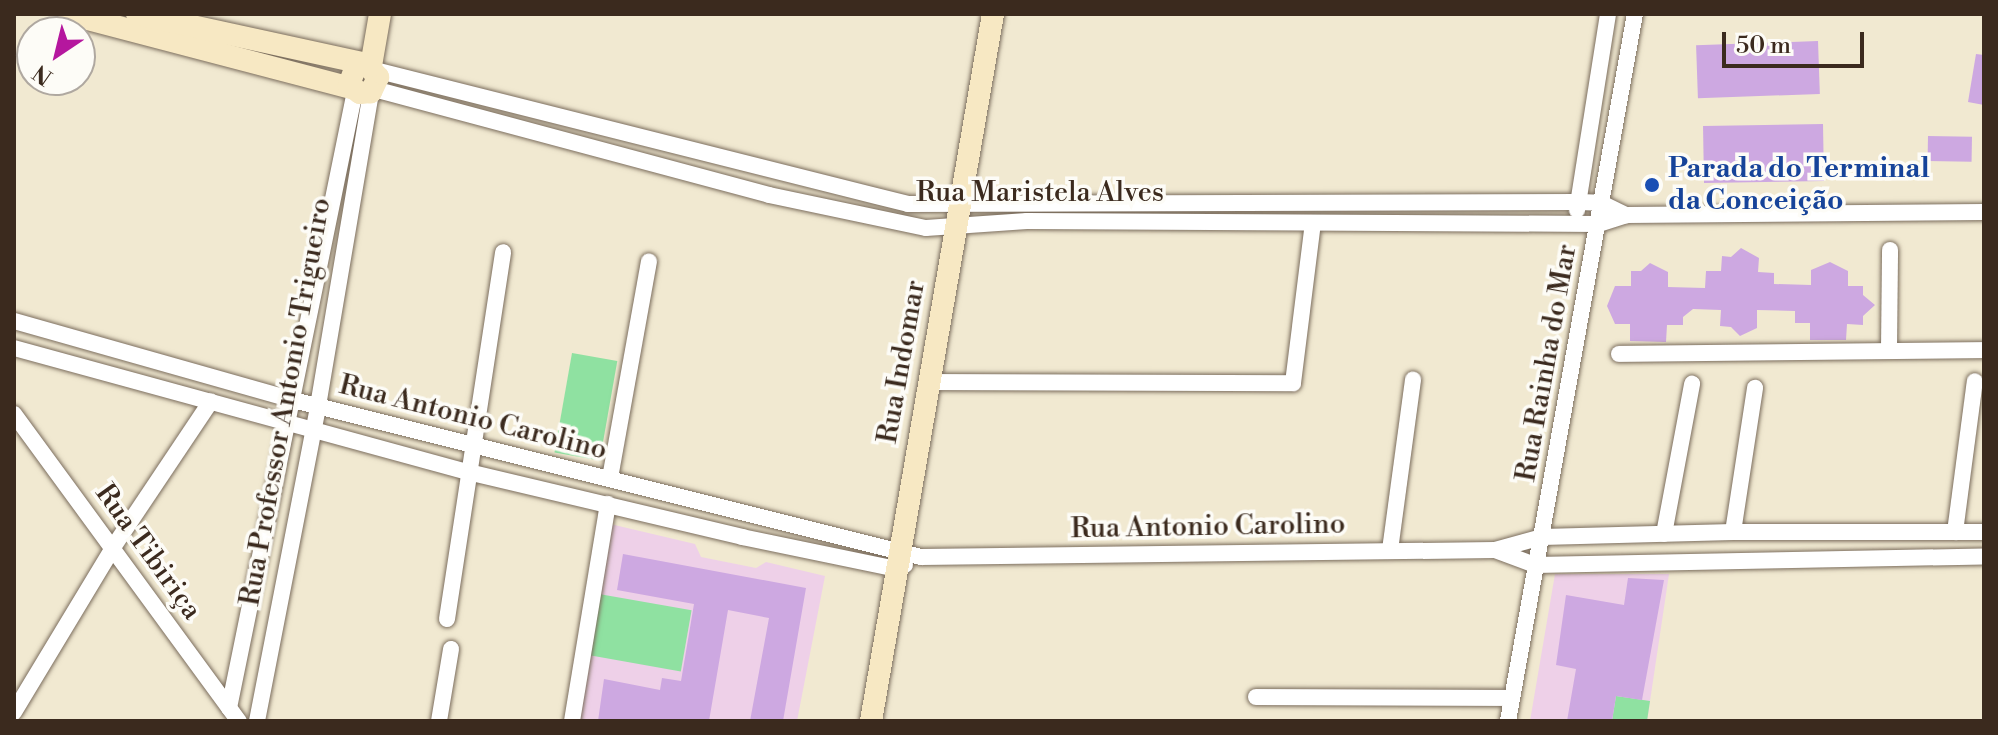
<!DOCTYPE html>
<meta charset="utf-8">
<style>
body{margin:0}
#map{position:relative;width:1998px;height:735px;overflow:hidden;background:#f1e9d1;font-family:"Libre Bodoni",serif}
div>[style]{position:absolute}
[style*='--x']{left:calc(var(--x)*1px);top:calc(var(--y)*1px);width:calc(var(--w)*1px);rotate:calc(var(--a)*1deg)}
.built>*{inset:0;background:#eed0e8}
.green>*{inset:0;background:#8fe1a1;transform-origin:0 0}
.building>*{inset:0;background:#cda8e1;transform-origin:0 0}
.roads{filter:drop-shadow(0 0 2px #7b6d5d) drop-shadow(0 0 2px #7b6d5d)}
.street>*{height:16px;margin:-8px;padding:0 8px;transform-origin:8px;border-radius:8px;background:#fff}
.secondary>*{height:22px;margin:-11px;padding:0 11px;transform-origin:11px;border-radius:11px;background:#f7e8c3}
.dots>*{width:22px;height:22px;translate:-50% -50%;box-sizing:border-box;border:4px solid #fdfcf7;border-radius:50%}
span{translate:-50% -50%;white-space:nowrap;text-align:center;line-height:1.15;-webkit-text-stroke:7px #fdfcf7;paint-order:stroke}
.transit-label{font-size:28px;color:#164399;font-weight:700}
.left{translate:0 -50%;text-align:left}
.street-label{font-size:28px;color:#3b2a1e}
.frame{position:absolute;inset:0;border:16px solid #3b2a1e;pointer-events:none}
.north{position:absolute;left:16px;top:16px;width:80px;height:80px;box-sizing:border-box;background:#fdfcf7;border:2px solid #afa8a0;border-radius:50%;rotate:215deg;font-size:22px;font-weight:700;line-height:32px;text-align:center;color:#3b2a1e}
.north::after{content:'';display:block;margin:auto;width:28px;height:36px;background:#b5179e;clip-path:polygon(50% 0,100% 100%,50% 72%,0 100%)}
.scale{position:absolute;left:1722px;top:32px;width:142px;height:36px;box-sizing:border-box;border:4px solid #3b2a1e;border-top:0;padding-left:10px;font-size:24px;line-height:28px;white-space:nowrap;color:#3b2a1e;-webkit-text-stroke:6px #fdfcf7;paint-order:stroke}
</style>
<div id="map">
<div class="built">
<i style="clip-path:polygon(606px 523px,695px 544px,701px 557px,756px 568px,766px 562px,825px 576px,797px 721px,573px 721px)"></i>
<i style="clip-path:polygon(1555px 574px,1669px 574px,1647px 721px,1530px 721px)"></i>
</div>
<div class="green">
<i style="left:572px;top:353px;width:46px;height:101px;rotate:10deg"></i>
<i style="left:599px;top:594px;width:94px;height:62px;rotate:10deg"></i>
<i style="clip-path:polygon(1616px 696px,1650px 701px,1647px 721px,1612px 721px)"></i>
</div>
<div class="building">
<i style="left:1818px;top:41px;width:53px;height:122px;rotate:88deg"></i>
<i style="clip-path:polygon(1976px 54px,1984px 55px,1984px 105px,1968px 102px)"></i>
<i style="left:1823px;top:124px;width:57px;height:120px;rotate:89deg"></i>
<i style="left:1928px;top:136px;width:44px;height:25px;rotate:1deg"></i>
<i style="clip-path:polygon(1741px 248px,1759px 258px,1758px 272px,1774px 273px,1774px 284px,1811px 285px,1811px 270px,1830px 262px,1848px 271px,1848px 286px,1863px 286px,1863px 295px,1875px 305px,1863px 316px,1863px 325px,1847px 324px,1846px 340px,1810px 340px,1810px 323px,1795px 323px,1795px 311px,1757px 310px,1757px 328px,1740px 336px,1731px 327px,1720px 326px,1721px 310px,1693px 309px,1683px 317px,1683px 325px,1667px 325px,1666px 342px,1630px 341px,1630px 324px,1615px 324px,1607px 306px,1615px 286px,1631px 286px,1631px 271px,1641px 271px,1650px 263px,1668px 272px,1668px 287px,1705px 288px,1706px 271px,1721px 271px,1722px 256px,1731px 257px)"></i>
<i style="clip-path:polygon(623px 554px,806px 588px,783px 721px,750px 721px,769px 618px,728px 610px,709px 721px,598px 721px,604px 679px,660px 690px,662px 678px,681px 681px,694px 604px,617px 590px)"></i>
<i style="clip-path:polygon(1628px 578px,1664px 580px,1642px 700px,1616px 696px,1612px 721px,1567px 721px,1576px 669px,1556px 665px,1566px 595px,1624px 605px)"></i>
</div>
<div class="roads">
<div class="street">
<i style="--x:375;--y:70;--w:550;--a:14.11"></i>
<i style="--x:908;--y:204;--w:670;--a:-0.17"></i>
<i style="--x:1578;--y:202;--w:23;--a:2"></i>
<i style="--x:1601;--y:203;--w:28;--a:26"></i>
<i style="--x:374;--y:89;--w:409;--a:15"></i>
<i style="--x:769;--y:195;--w:160;--a:11.9"></i>
<i style="--x:926;--y:228;--w:101;--a:-4"></i>
<i style="--x:1027;--y:221;--w:572;--a:0.3"></i>
<i style="--x:1599;--y:224;--w:28;--a:-18"></i>
<i style="--x:1626;--y:215;--w:358;--a:-0.5"></i>
<i style="--x:1577;--y:210;--w:198;--a:-81"></i>
<i style="--x:14;--y:321;--w:286;--a:15.8"></i>
<i style="--x:289;--y:399;--w:651;--a:14.04"></i>
<i style="--x:921;--y:557;--w:574;--a:-0.7"></i>
<i style="--x:1495;--y:550;--w:49;--a:-15.5"></i>
<i style="--x:1542;--y:537;--w:191;--a:-1.5"></i>
<i style="--x:1733;--y:532;--w:251;--a:0"></i>
<i style="--x:14;--y:348;--w:471;--a:15.3"></i>
<i style="--x:468;--y:472;--w:282;--a:13.3"></i>
<i style="--x:742;--y:537;--w:158;--a:11.7"></i>
<i style="--x:897;--y:569;--w:9;--a:-27"></i>
<i style="--x:1889;--y:350;--w:100;--a:-89.4"></i>
<i style="--x:1619;--y:354;--w:365;--a:-0.6"></i>
<i style="--x:929;--y:382;--w:364;--a:0.2"></i>
<i style="--x:1293;--y:383;--w:161;--a:-82.9"></i>
<i style="--x:14;--y:414;--w:381;--a:53.8"></i>
<i style="--x:610;--y:478;--w:220;--a:-79.8"></i>
<i style="--x:1733;--y:532;--w:146;--a:-81.3"></i>
<i style="--x:1955;--y:532;--w:152;--a:-82.5"></i>
<i style="--x:1664;--y:534;--w:153;--a:-79.4"></i>
<i style="--x:1390;--y:550;--w:172;--a:-82.3"></i>
<i style="--x:1495;--y:550;--w:43;--a:20.6"></i>
<i style="--x:1535;--y:565;--w:449;--a:-1.1"></i>
<i style="--x:447;--y:619;--w:371;--a:-81.3"></i>
<i style="--x:1256;--y:697;--w:256;--a:0.2"></i>
<i style="--x:229;--y:708;--w:630;--a:-78.46"></i>
<i style="--x:14;--y:712;--w:194;--a:-58.9"></i>
<i style="--x:114;--y:546;--w:174;--a:-56.2"></i>
<i style="--x:257;--y:721;--w:321;--a:-79"></i>
<i style="--x:318;--y:406;--w:318;--a:-80.4"></i>
<i style="--x:439;--y:721;--w:73;--a:-80.5"></i>
<i style="--x:572;--y:721;--w:220;--a:-80.6"></i>
<i style="--x:1508;--y:721;--w:718;--a:-79.82"></i>
</div>
<div class="secondary">
<i style="--x:69;--y:14;--w:292;--a:14.7"></i>
<i style="--x:137;--y:14;--w:234;--a:12.3"></i>
<i style="--x:366;--y:64;--w:18;--a:47"></i>
<i style="--x:378;--y:77;--w:17;--a:115"></i>
<i style="--x:371;--y:92;--w:11;--a:175"></i>
<i style="--x:360;--y:93;--w:14;--a:-144"></i>
<i style="--x:349;--y:85;--w:20;--a:-70"></i>
<i style="--x:371;--y:66;--w:53;--a:-80.2"></i>
<i style="--x:871;--y:721;--w:717;--a:-80.21"></i>
</div>
</div>
<div class="dots">
<i style="left:1652px;top:185px;background:#1a4fb4"></i>
</div>
<div class="transit-label">
<span class="left" style="left:1668px;top:185px">Parada do Terminal<br>da Conceição</span>
</div>
<div class="street-label">
<span style="left:1040px;top:193px">Rua Maristela Alves</span>
<span style="left:902px;top:362px;rotate:-80deg">Rua Indomar</span>
<span style="left:1547px;top:363px;rotate:-80deg">Rua Rainha do Mar</span>
<span style="left:286px;top:402px;rotate:-80deg">Rua Professor Antonio Trigueiro</span>
<span style="left:473px;top:418px;rotate:14deg">Rua Antonio Carolino</span>
<span style="left:1208px;top:527px;rotate:-1deg">Rua Antonio Carolino</span>
<span style="left:148px;top:552px;rotate:54deg">Rua Tibiriça</span>
</div>
<div class="frame"></div>
<div class="north">N</div>
<div class="scale">50 m</div>
</div>
